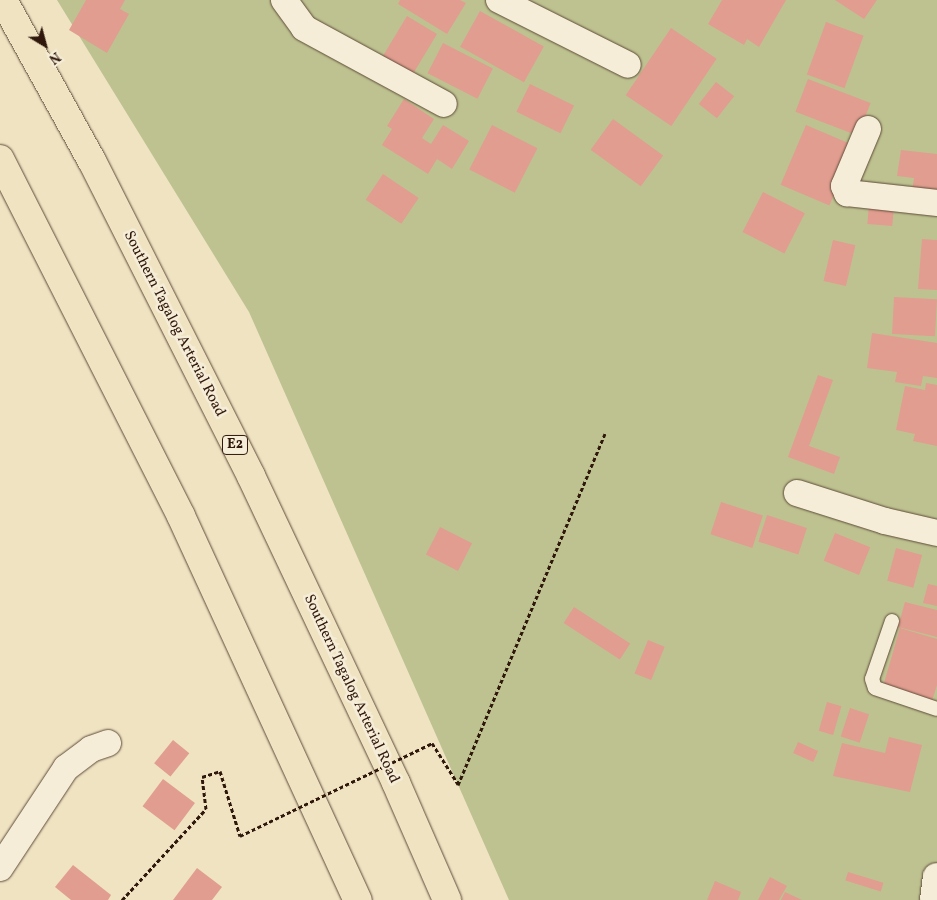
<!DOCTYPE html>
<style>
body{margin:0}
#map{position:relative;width:937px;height:900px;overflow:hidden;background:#efe3c2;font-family:Vollkorn,serif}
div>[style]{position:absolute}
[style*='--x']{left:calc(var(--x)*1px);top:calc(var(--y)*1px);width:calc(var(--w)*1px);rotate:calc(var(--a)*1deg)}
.green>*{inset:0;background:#bec290}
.building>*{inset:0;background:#e19d8f;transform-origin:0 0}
.path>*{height:3px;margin-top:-1.5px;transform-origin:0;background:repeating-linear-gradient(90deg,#2f180b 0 4px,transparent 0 6.5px)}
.roads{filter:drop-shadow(0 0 1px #5f4b39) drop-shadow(0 0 1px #5f4b39)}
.service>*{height:14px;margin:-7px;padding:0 7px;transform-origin:7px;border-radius:7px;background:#f5edd7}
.minor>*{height:26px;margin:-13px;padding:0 13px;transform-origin:13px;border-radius:13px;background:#f5edd7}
.secondary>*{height:28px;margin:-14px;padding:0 14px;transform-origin:14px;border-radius:14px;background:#f5edd7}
.motorway>*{height:28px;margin:-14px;padding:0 14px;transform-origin:14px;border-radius:14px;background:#efe3c2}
.path-bridge>*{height:3px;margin-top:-1.5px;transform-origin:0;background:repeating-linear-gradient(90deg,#2f180b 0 4px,transparent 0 6.5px)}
span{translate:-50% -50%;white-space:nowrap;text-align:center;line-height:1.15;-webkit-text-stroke:5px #f5edd7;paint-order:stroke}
.shield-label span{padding:1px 4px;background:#f5edd7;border:1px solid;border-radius:4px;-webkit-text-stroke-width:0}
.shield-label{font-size:14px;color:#2f180b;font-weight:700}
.street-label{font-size:15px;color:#2f180b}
.north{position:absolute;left:20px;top:20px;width:50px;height:50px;-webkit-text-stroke:4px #f5edd7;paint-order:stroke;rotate:143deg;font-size:14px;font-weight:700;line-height:20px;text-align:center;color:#2f180b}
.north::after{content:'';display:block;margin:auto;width:18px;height:22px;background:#2f180b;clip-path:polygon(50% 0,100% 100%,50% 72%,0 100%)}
</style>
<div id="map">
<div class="green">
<i style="clip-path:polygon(57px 0,937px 0,937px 900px,509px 900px,249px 312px)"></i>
</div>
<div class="building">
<i style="clip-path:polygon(86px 0,125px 0,120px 9px,129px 14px,107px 53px,69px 30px)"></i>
<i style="clip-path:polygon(400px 0,460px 0,466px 3px,447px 34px,398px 4px)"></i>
<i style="clip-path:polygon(722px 0,786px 0,759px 47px,747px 39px,744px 45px,708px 24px)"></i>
<i style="clip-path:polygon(835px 0,877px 0,864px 19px)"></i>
<i style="left:480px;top:11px;width:73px;height:41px;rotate:29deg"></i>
<i style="left:407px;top:16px;width:35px;height:52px;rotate:31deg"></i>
<i style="left:826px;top:22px;width:40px;height:56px;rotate:20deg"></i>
<i style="left:671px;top:28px;width:55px;height:81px;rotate:34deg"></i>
<i style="left:443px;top:43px;width:56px;height:34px;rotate:27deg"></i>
<i style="left:808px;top:79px;width:67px;height:35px;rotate:21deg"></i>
<i style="left:716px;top:82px;width:23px;height:28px;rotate:38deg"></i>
<i style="left:530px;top:84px;width:49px;height:31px;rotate:26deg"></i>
<i style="clip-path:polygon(404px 99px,434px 119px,422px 138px,431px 144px,443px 125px,469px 141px,452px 169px,437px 159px,428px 174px,382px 145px,392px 129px,387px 126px)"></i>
<i style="left:613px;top:119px;width:62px;height:38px;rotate:36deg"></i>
<i style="left:492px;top:125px;width:51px;height:50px;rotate:27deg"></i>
<i style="left:806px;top:125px;width:53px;height:65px;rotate:23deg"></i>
<i style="clip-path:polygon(901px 150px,937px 154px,937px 194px,912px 191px,914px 178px,897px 176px)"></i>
<i style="left:383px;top:174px;width:43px;height:31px;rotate:34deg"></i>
<i style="left:763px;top:192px;width:47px;height:45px;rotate:27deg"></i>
<i style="left:869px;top:205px;width:25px;height:19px;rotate:5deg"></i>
<i style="clip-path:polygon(922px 239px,937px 240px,937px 290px,918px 289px)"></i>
<i style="left:833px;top:240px;width:23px;height:42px;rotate:13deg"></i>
<i style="left:894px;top:297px;width:43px;height:37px;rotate:3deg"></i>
<i style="clip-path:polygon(872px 333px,937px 343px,937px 378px,923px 376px,921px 386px,895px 382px,897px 372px,867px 368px)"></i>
<i style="clip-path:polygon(818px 375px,833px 380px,809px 446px,840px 457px,834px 474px,788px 457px)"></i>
<i style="clip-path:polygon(926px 383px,937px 385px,937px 446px,913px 441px,915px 434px,896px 430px,905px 386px,925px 390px)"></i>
<i style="left:721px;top:502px;width:44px;height:34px;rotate:18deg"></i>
<i style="left:767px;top:515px;width:42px;height:28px;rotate:18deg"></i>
<i style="left:440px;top:527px;width:36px;height:31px;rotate:27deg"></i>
<i style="left:835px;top:533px;width:38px;height:30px;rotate:22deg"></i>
<i style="left:896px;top:548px;width:27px;height:34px;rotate:15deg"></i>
<i style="clip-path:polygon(928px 584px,937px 586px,937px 606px,923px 603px)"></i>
<i style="clip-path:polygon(905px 602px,937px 610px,937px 637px,898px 627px)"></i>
<i style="left:574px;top:607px;width:67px;height:19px;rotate:33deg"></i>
<i style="clip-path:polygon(900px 628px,937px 639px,937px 685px,931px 704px,882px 690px)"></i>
<i style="left:648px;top:640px;width:18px;height:36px;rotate:22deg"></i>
<i style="left:827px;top:702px;width:15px;height:30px;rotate:16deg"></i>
<i style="left:850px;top:708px;width:20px;height:30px;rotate:18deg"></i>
<i style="clip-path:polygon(889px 737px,922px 745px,910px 792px,833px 776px,842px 743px,885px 753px)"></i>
<i style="left:173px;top:740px;width:21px;height:30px;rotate:39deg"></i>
<i style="left:798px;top:742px;width:22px;height:12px;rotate:24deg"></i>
<i style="left:163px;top:779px;width:40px;height:34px;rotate:37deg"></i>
<i style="clip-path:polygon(73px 865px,111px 895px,108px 900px,71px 900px,55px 887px)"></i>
<i style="clip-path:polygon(197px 868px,222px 887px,212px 900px,173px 900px)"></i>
<i style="left:848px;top:872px;width:37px;height:9px;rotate:17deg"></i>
<i style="clip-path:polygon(770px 877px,787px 886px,779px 900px,758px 900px)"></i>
<i style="clip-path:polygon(715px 881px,741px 892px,738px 900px,707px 900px)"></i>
<i style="clip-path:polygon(785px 892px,802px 900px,781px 900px)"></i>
</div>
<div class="path">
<i style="--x:432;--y:743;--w:49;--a:57.6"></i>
<i style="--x:458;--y:785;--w:381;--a:-67.3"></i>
<i style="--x:122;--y:900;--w:124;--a:-47.3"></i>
<i style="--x:206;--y:809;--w:32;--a:-97"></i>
<i style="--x:202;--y:777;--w:19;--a:-18"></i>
<i style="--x:220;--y:771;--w:68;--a:72.9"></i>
</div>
<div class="roads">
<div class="service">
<i style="--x:892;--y:621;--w:61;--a:109"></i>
<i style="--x:872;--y:679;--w:9;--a:72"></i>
<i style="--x:875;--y:688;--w:65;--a:18.7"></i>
</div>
<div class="minor">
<i style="--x:284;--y:0;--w:34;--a:54"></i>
<i style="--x:304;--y:28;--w:159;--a:28.5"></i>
<i style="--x:499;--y:0;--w:144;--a:26.7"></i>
<i style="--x:868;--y:129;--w:62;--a:112.8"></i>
<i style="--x:844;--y:186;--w:8;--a:67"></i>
<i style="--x:847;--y:193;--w:91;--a:6.3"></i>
<i style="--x:797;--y:493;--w:92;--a:17.7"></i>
<i style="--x:885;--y:521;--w:53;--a:13"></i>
<i style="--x:0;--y:868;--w:120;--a:-56.6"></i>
<i style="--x:66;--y:768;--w:31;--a:-37"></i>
<i style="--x:91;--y:749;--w:18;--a:-19"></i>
</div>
<div class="secondary">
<i style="--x:934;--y:900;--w:23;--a:-83"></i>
</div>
<div class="motorway">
<i style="--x:3;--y:0;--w:184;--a:61.1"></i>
<i style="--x:92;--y:161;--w:353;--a:63.2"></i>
<i style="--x:251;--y:476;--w:340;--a:64.7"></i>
<i style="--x:396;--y:783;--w:128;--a:66.4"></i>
<i style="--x:0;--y:159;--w:400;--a:63.1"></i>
<i style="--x:181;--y:516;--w:423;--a:65.3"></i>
</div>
</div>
<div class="path-bridge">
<i style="--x:240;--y:836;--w:213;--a:-25.8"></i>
</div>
<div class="shield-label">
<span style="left:235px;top:445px">E2</span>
</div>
<div class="street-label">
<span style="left:174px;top:324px;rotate:63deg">Southern Tagalog Arterial Road</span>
<span style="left:351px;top:689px;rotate:65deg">Southern Tagalog Arterial Road</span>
</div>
<div class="north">N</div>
</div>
